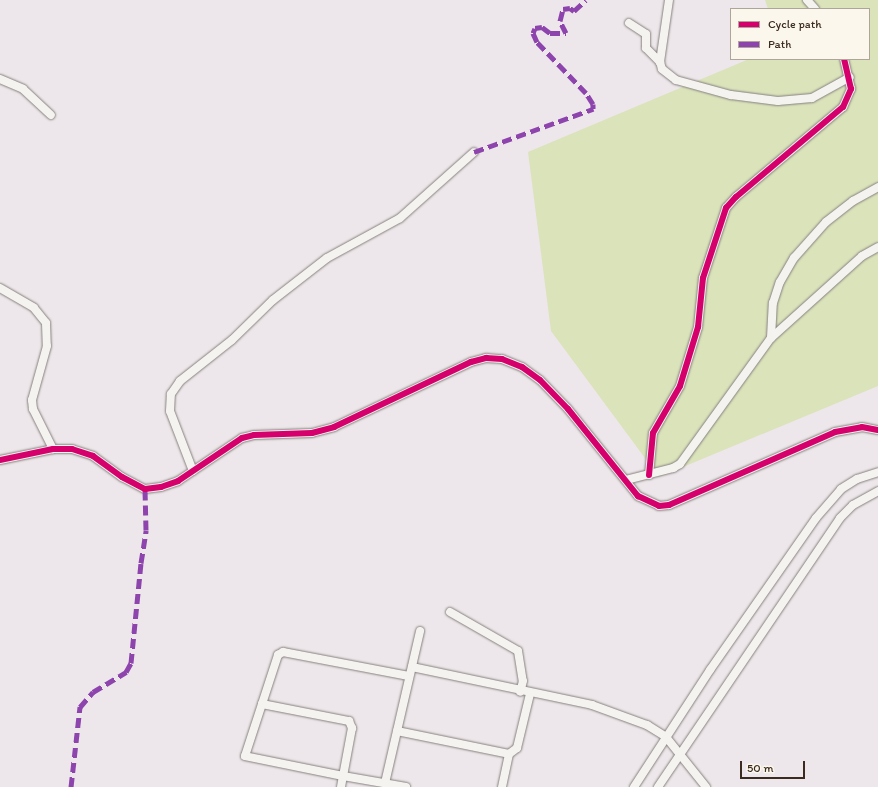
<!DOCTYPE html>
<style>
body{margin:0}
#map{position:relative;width:878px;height:787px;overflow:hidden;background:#ede7eb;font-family:Itim,sans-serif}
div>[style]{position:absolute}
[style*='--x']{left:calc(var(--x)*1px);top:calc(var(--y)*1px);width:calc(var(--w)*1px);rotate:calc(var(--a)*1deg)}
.green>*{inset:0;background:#dbe3bb}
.roads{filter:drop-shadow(0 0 1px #86807f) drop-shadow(0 0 1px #86807f)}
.minor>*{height:8px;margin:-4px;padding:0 4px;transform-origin:4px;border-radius:4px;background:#f5f3f0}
.quiet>*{height:5px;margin-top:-2.5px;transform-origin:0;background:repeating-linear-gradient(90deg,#8e44ad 0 10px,transparent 0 15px)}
.cycleway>*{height:6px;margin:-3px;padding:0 3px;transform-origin:3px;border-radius:3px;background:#d6006c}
span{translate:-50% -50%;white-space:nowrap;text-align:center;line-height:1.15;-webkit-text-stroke:4px #fbf7ec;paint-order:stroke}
.legend{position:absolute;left:730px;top:8px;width:140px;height:52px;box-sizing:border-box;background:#fbf7ec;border:1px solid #aea59a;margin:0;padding:5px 7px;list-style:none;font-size:12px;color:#3b2a1e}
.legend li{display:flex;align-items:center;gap:8px;height:20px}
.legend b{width:20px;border:1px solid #aea59a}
.scale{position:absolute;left:740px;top:761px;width:65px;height:18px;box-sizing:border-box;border:2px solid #3b2a1e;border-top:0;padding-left:5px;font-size:12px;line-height:14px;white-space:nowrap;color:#3b2a1e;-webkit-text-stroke:3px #fbf7ec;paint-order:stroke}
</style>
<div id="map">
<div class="green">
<i style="clip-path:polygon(765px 0,878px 0,878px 386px,659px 477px,551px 331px,528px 152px,749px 59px,869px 59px,869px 9px,768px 9px)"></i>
</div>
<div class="roads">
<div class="minor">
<i style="--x:669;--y:0;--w:63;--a:98.3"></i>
<i style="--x:660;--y:62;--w:7;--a:74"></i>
<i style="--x:662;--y:69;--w:18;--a:38"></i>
<i style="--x:676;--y:80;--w:57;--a:15.3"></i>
<i style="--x:731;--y:95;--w:47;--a:7.3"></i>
<i style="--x:778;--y:101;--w:34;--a:-5"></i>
<i style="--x:812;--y:98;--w:43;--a:-28.9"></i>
<i style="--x:807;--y:0;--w:12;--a:48"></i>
<i style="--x:629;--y:23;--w:20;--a:33"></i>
<i style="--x:646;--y:34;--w:14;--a:90"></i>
<i style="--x:646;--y:48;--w:20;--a:45"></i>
<i style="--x:0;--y:79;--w:25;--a:23"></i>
<i style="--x:23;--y:89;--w:38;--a:43"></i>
<i style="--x:0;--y:288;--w:39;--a:30"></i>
<i style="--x:34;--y:308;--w:19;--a:51"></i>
<i style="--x:46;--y:323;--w:23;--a:88"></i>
<i style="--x:47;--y:346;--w:56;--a:105.5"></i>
<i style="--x:32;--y:400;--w:9;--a:84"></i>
<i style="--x:33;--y:409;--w:45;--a:63.4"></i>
<i style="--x:771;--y:338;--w:35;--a:-87"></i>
<i style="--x:773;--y:303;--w:22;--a:-72"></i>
<i style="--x:780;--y:282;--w:28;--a:-60"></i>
<i style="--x:794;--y:258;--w:48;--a:-48.4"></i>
<i style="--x:826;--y:222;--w:34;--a:-38"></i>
<i style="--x:853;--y:201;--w:29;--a:-29"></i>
<i style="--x:0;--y:460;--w:54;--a:-11.7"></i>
<i style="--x:53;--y:449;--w:19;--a:0"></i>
<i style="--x:72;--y:449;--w:22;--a:18"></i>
<i style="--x:93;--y:456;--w:36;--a:36"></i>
<i style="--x:122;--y:477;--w:26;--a:28"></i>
<i style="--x:145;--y:489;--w:16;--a:-7"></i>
<i style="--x:161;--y:487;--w:18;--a:-19"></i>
<i style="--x:178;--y:481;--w:77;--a:-33.9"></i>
<i style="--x:242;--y:438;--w:12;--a:-14"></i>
<i style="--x:254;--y:435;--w:58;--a:-2"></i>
<i style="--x:312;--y:433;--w:23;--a:-15"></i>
<i style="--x:334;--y:427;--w:152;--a:-25.4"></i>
<i style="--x:471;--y:362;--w:16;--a:-15"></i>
<i style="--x:486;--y:358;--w:16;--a:4"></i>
<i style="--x:502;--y:359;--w:22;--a:22"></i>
<i style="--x:522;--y:367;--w:22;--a:36"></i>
<i style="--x:540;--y:380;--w:40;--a:46"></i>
<i style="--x:568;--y:409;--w:112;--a:51.2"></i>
<i style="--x:638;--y:496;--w:23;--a:25"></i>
<i style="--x:659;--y:506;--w:10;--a:-6"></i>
<i style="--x:669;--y:505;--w:181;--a:-23.7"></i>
<i style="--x:835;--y:432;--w:27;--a:-10"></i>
<i style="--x:862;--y:427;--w:16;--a:11"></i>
<i style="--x:193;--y:471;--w:64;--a:-111"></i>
<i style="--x:170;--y:411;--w:17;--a:-87"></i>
<i style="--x:171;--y:394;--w:16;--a:-55"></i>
<i style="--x:180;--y:381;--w:66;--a:-38.3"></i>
<i style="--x:232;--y:340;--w:57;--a:-44.3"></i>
<i style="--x:273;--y:300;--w:68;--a:-37.9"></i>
<i style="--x:327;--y:258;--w:83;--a:-28.7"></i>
<i style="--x:400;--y:218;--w:99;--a:-41.7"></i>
<i style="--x:649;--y:475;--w:42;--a:-84.6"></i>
<i style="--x:653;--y:433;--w:54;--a:-60.1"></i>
<i style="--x:680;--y:386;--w:62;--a:-73"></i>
<i style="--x:698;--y:327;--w:49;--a:-84.2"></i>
<i style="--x:703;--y:278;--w:74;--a:-71.8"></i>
<i style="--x:726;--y:208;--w:15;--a:-48"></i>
<i style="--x:736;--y:197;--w:140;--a:-40.1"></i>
<i style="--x:843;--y:107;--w:20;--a:-66"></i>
<i style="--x:851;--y:89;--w:31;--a:-103"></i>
<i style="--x:626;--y:480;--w:49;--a:-14.3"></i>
<i style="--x:673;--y:468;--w:8;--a:-30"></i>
<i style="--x:680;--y:464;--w:155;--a:-54.2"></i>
<i style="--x:771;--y:338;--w:122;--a:-42"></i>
<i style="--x:862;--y:256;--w:18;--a:-29"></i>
<i style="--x:450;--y:612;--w:78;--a:29.8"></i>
<i style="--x:518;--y:651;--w:30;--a:81"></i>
<i style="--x:523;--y:681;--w:11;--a:105"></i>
<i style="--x:412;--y:667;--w:184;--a:11.9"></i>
<i style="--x:592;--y:705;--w:59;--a:20"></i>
<i style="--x:647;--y:725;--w:22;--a:32"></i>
<i style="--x:666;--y:737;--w:64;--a:51.3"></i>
<i style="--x:262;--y:704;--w:89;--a:11.1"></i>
<i style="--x:349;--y:721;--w:8;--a:67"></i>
<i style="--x:352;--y:728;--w:49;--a:100.6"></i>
<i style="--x:343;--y:776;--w:100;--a:-168.5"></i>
<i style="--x:245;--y:756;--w:55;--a:-71.9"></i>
<i style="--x:262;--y:704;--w:52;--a:-71.9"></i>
<i style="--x:278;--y:655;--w:6;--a:-31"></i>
<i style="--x:283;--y:652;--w:128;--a:10.8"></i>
<i style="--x:397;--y:731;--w:114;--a:11.6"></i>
<i style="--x:509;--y:754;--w:10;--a:-37"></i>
<i style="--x:517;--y:748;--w:56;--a:-76.5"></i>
<i style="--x:385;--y:783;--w:156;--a:-77"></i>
<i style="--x:341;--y:787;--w:11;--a:-80"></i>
<i style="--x:343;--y:776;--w:64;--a:9.9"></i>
<i style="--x:502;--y:787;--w:34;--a:-78"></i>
<i style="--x:634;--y:787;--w:140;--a:-57"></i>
<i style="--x:710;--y:670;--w:185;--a:-55.1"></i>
<i style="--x:816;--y:518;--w:38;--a:-49"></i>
<i style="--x:841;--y:489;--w:19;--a:-32"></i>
<i style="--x:857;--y:479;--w:22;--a:-18"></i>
<i style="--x:658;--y:787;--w:325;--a:-55.9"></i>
<i style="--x:840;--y:518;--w:18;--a:-45"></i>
<i style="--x:853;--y:505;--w:29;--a:-29"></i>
</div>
</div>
<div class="quiet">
<i style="--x:474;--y:152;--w:127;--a:-19.9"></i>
<i style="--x:593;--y:109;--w:5;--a:-90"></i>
<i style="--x:593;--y:104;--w:13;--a:-122"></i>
<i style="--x:586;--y:93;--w:71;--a:-133.9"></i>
<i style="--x:537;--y:42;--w:10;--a:-114"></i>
<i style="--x:533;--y:33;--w:5;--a:-68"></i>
<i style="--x:535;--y:28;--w:7;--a:-8"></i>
<i style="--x:542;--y:27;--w:10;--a:37"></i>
<i style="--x:550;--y:33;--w:16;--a:0"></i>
<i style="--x:566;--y:33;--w:13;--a:-117"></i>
<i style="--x:560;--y:21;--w:12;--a:-76"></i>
<i style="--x:563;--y:9;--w:7;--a:-8"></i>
<i style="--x:570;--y:8;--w:5;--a:37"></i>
<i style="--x:574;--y:11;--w:16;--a:-43"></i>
<i style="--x:71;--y:787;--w:81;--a:-83.6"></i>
<i style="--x:80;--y:707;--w:20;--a:-49"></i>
<i style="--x:93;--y:692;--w:39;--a:-31"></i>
<i style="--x:126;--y:672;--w:10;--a:-61"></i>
<i style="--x:131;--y:663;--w:100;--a:-84.3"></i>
<i style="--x:141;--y:563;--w:33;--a:-81"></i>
<i style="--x:146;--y:530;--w:41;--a:-91.4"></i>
</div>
<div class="cycleway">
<i style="--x:0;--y:460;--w:54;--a:-11.7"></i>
<i style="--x:53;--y:449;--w:19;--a:0"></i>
<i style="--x:72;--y:449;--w:22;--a:18"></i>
<i style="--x:93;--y:456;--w:36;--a:36"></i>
<i style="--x:122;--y:477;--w:26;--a:28"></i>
<i style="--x:145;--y:489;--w:16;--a:-7"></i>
<i style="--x:161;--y:487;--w:18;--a:-19"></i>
<i style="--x:178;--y:481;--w:77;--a:-33.9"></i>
<i style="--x:242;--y:438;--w:12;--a:-14"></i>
<i style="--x:254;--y:435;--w:58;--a:-2"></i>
<i style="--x:312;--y:433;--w:23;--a:-15"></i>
<i style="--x:334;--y:427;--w:152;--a:-25.4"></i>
<i style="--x:471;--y:362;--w:16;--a:-15"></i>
<i style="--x:486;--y:358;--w:16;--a:4"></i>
<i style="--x:502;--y:359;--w:22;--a:22"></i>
<i style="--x:522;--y:367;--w:22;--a:36"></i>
<i style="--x:540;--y:380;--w:40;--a:46"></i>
<i style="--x:568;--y:409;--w:112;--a:51.2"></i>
<i style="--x:638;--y:496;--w:23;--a:25"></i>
<i style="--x:659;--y:506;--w:10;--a:-6"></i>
<i style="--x:669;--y:505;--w:181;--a:-23.7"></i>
<i style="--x:835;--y:432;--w:27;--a:-10"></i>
<i style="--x:862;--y:427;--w:16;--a:11"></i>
<i style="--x:649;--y:475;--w:42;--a:-84.6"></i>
<i style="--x:653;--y:433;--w:54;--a:-60.1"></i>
<i style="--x:680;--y:386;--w:62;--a:-73"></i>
<i style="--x:698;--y:327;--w:49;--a:-84.2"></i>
<i style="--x:703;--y:278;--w:74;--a:-71.8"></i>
<i style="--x:726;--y:208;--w:15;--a:-48"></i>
<i style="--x:736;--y:197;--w:140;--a:-40.1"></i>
<i style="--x:843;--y:107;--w:20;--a:-66"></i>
<i style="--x:851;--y:89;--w:31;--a:-103"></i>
</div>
<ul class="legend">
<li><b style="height:5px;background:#d6006c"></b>Cycle path</li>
<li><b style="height:5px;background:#8e44ad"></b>Path</li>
</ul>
<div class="scale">50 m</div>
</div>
